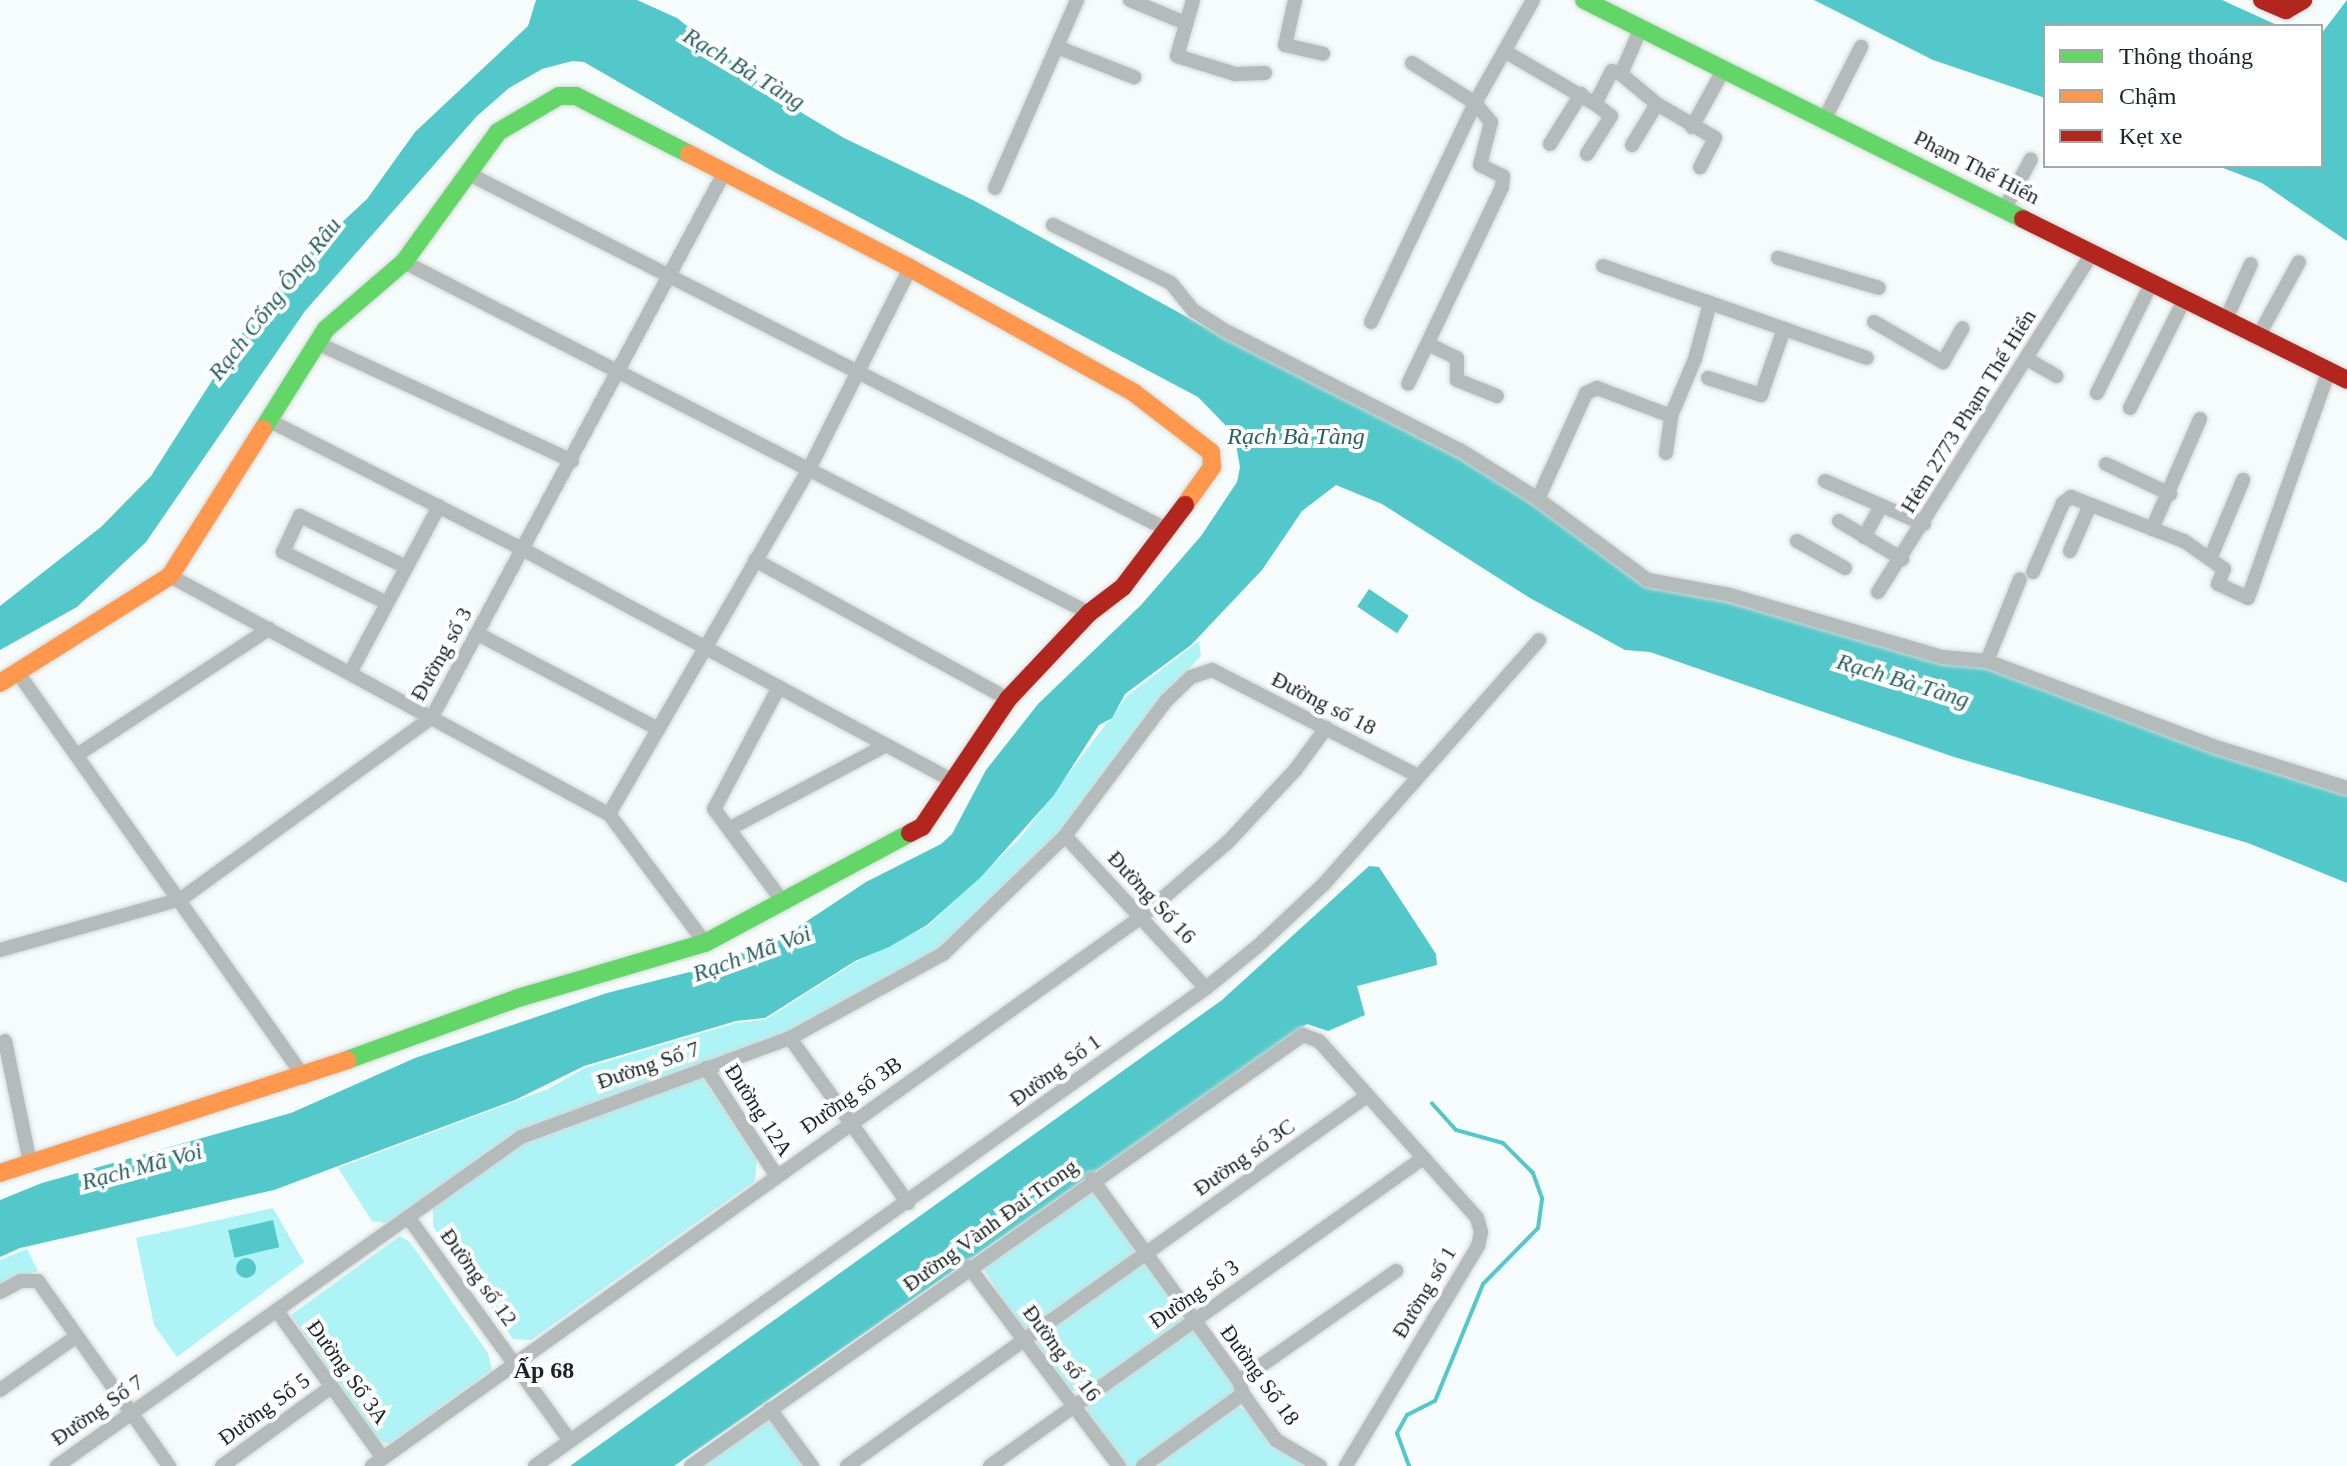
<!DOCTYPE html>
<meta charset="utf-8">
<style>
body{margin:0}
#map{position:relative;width:2347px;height:1466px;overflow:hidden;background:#f6fcfc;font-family:Georgia,serif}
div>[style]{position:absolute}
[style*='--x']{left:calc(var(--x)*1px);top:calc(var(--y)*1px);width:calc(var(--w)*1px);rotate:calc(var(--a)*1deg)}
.green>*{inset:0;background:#aef4f6}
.water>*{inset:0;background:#52c8ca;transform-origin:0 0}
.round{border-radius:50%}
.stream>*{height:4px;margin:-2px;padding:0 2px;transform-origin:2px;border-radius:2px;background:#52c8ca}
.roads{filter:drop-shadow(0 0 2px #d3d9d9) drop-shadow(0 0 2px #d3d9d9)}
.street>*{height:14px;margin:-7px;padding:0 7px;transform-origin:7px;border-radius:7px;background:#b5babb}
.fast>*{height:18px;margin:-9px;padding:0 9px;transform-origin:9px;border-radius:9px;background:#63d668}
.slow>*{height:18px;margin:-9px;padding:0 9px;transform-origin:9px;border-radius:9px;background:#ff974d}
.jam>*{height:18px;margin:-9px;padding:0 9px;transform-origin:9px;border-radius:9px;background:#b3261e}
span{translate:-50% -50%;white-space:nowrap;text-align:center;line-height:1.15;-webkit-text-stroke:8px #fff;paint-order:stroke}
.street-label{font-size:22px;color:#192525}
.water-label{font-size:24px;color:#296163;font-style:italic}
.neighbourhood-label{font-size:24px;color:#192525;font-weight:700}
.legend{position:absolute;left:2043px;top:24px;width:280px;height:144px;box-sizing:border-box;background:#fff;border:2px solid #a3a8a8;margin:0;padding:10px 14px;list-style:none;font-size:24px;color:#192525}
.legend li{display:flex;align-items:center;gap:16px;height:40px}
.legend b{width:40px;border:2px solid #a3a8a8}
</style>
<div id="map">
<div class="green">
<i style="clip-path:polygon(1199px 641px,1201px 656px,1161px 697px,1060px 832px,940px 948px,787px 1034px,517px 1130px,404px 1211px,385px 1223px,372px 1221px,338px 1168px,548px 1089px,585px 1068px,736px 1023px,765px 1020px,856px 962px,928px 926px,1020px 838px,1127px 696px)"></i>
<i style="clip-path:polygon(702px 1077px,757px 1159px,755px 1181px,531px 1340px,513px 1339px,433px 1227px,433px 1207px,521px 1145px)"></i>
<i style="clip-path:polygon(1094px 1190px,1134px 1247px,1133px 1256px,1030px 1331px,1022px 1331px,983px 1268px)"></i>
<i style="clip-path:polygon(273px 1208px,304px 1262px,177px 1357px,154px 1325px,136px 1238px)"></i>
<i style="clip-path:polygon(400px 1236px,410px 1242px,488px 1353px,492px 1370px,389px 1444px,376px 1439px,291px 1315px)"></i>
<i style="clip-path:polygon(27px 1249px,38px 1271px,0 1284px,0 1260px)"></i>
<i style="clip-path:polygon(1141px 1263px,1148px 1264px,1183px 1313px,1182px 1321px,1088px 1390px,1072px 1391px,1037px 1346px,1038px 1338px)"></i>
<i style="clip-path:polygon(1189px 1330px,1197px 1332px,1237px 1385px,1236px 1393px,1137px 1466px,1125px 1466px,1086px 1412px,1087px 1405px)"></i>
<i style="clip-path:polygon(1235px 1406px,1248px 1410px,1312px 1466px,1150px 1466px)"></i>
<i style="clip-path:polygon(769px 1420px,806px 1466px,699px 1466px)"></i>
</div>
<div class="water">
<i style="clip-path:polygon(536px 0,637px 0,677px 18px,787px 104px,844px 138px,973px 200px,1240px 346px,1500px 479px,1637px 580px,1993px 668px,2347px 794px,2347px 883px,2248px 843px,1954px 757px,1650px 652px,1625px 650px,1530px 598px,1382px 504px,1336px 485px,1302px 511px,1262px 570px,1191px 645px,1125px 694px,1112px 718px,1099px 725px,1054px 795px,981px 877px,927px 925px,889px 947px,855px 961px,765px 1018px,736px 1021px,584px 1066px,515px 1100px,274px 1190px,20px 1248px,0 1257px,0 1200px,42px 1183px,291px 1113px,415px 1058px,607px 993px,713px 966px,801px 925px,866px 882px,941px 844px,952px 834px,986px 770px,1038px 704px,1141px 605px,1201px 536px,1237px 482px,1240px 467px,1234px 434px,1198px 397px,776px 173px,584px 62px,572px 61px,542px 69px,509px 88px,477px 116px,305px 311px,146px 542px,77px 607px,0 650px,0 606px,101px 527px,151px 476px,250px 321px,305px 257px,367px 199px,415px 132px,528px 26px)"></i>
<i style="clip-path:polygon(1814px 0,2222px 0,2279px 26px,2045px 26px,2045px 98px,1933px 60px)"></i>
<i style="clip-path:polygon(2347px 0,2347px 241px,2262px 183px,2218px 166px,2321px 166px,2321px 34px)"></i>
<i style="left:1369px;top:589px;width:48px;height:21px;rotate:34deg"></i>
<i style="clip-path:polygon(1369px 866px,1379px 867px,1436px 954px,1437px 965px,1357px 986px,1365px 1015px,1328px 1031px,1307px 1024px,674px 1466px,570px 1466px,1222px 1000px)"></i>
<i style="left:273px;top:1220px;width:28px;height:46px;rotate:77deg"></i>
<i class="round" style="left:236px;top:1258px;width:20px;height:20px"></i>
</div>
<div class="stream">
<i style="--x:1409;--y:1466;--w:35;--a:-110"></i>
<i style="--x:1397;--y:1433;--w:21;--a:-61"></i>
<i style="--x:1407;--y:1415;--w:31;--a:-27"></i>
<i style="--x:1435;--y:1401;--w:126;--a:-67.7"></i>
<i style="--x:1483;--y:1284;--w:78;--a:-45.5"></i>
<i style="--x:1538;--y:1228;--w:30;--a:-82"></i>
<i style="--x:1542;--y:1198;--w:27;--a:-110"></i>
<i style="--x:1533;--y:1173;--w:42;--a:-135"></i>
<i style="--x:1503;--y:1143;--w:49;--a:-164.5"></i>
<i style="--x:1456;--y:1130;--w:36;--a:-132"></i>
</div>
<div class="roads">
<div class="street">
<i style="--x:1130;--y:0;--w:60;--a:22.7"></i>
<i style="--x:1193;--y:0;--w:58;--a:105.9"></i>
<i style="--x:1177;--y:56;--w:61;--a:17.2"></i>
<i style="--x:1235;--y:74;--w:30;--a:-2"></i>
<i style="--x:1295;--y:0;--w:46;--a:102.5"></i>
<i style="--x:1285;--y:45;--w:39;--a:13"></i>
<i style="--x:1057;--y:47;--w:83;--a:21.3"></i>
<i style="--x:1506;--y:52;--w:103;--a:30.3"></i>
<i style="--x:1595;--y:104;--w:37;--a:-63"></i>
<i style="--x:1612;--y:71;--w:9;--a:18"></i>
<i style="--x:1412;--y:63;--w:75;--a:32.4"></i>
<i style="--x:1475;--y:103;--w:118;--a:-60.6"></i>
<i style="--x:1621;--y:74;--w:47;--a:39.8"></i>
<i style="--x:1657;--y:104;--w:67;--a:30.4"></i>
<i style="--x:1715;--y:138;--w:33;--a:117"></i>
<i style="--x:1621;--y:74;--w:50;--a:-66.5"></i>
<i style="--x:1825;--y:118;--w:80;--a:-63.1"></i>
<i style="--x:1692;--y:127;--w:66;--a:-61.1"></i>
<i style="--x:1550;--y:144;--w:59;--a:-58.2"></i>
<i style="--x:1632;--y:145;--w:48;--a:-58.6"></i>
<i style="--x:1587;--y:154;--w:45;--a:-57.7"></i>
<i style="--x:1611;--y:116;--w:20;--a:-143"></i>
<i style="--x:467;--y:173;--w:787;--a:26.99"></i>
<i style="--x:995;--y:188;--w:205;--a:-66.4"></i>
<i style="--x:2005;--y:208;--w:55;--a:-62"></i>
<i style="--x:1053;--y:225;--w:131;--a:26.2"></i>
<i style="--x:1171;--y:283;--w:36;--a:51"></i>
<i style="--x:1194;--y:311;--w:38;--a:32"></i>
<i style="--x:1226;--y:331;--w:263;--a:27"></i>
<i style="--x:1460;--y:450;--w:92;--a:32.1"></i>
<i style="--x:1538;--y:499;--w:137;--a:36.4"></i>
<i style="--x:1648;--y:580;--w:83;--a:10.4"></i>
<i style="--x:1730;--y:595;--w:221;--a:16.3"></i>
<i style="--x:1942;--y:657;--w:45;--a:5.1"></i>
<i style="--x:1987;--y:661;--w:241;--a:20.6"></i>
<i style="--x:2213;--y:746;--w:140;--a:17.4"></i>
<i style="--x:1778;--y:258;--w:105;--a:16.5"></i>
<i style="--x:404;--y:262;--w:770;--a:27.13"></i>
<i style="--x:1603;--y:266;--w:113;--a:19.1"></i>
<i style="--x:2226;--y:319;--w:60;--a:-65.6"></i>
<i style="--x:1371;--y:322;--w:242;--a:-64.6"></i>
<i style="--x:1475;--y:103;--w:25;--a:50"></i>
<i style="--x:1491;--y:122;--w:44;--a:104.3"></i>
<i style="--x:1480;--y:165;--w:25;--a:26"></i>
<i style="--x:1503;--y:176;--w:11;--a:95"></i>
<i style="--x:1502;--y:187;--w:218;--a:115.5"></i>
<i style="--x:1874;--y:322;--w:80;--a:30.1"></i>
<i style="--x:1943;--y:362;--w:39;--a:-60"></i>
<i style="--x:2259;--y:335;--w:83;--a:-61.3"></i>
<i style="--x:317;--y:343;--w:281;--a:24.8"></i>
<i style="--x:1428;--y:344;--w:32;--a:26"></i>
<i style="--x:1457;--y:358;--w:22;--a:90"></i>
<i style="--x:1457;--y:380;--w:43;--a:21.8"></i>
<i style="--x:2027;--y:359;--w:34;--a:30"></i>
<i style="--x:1708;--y:378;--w:56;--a:17.8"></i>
<i style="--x:1761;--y:395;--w:70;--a:-70.8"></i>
<i style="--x:2097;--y:393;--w:124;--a:-63.6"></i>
<i style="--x:2130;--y:408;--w:123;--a:-63.4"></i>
<i style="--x:268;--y:420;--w:287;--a:26.9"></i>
<i style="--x:524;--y:550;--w:485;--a:28.3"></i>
<i style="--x:1666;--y:453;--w:37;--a:-82"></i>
<i style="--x:1671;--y:416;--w:62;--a:-67.2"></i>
<i style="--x:1695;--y:359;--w:58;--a:-75"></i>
<i style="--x:1710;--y:303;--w:166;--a:19.3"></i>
<i style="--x:2106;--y:464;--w:71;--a:25.1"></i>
<i style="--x:1825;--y:481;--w:108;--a:23.5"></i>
<i style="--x:1538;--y:499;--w:116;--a:-65.6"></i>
<i style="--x:1586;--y:393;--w:12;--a:-24"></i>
<i style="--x:1597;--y:388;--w:79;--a:20.7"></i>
<i style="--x:1839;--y:521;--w:74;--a:31.1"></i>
<i style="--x:2152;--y:529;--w:120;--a:-66.4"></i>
<i style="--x:1864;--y:537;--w:35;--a:-61"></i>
<i style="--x:1797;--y:541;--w:55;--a:29.4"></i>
<i style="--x:2070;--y:551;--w:50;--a:-66.5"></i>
<i style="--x:2210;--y:559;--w:86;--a:-67.3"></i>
<i style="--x:755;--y:560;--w:289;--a:28.8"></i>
<i style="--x:2033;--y:572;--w:75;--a:-66.5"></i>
<i style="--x:2063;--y:503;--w:10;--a:-37"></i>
<i style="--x:2071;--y:497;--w:121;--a:21.3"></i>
<i style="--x:2184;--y:541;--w:49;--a:35"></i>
<i style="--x:2224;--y:569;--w:16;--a:112"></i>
<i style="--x:2218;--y:584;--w:33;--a:25"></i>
<i style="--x:2248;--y:598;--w:241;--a:-70.4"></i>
<i style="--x:170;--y:576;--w:499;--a:28.5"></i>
<i style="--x:609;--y:814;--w:161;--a:53.3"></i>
<i style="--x:1878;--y:592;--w:402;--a:-57.7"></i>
<i style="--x:387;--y:603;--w:116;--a:-153.9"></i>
<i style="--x:283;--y:552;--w:40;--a:-65"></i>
<i style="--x:300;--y:516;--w:118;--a:25.7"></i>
<i style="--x:478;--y:634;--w:204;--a:27.8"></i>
<i style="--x:1987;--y:661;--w:88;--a:-68.1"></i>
<i style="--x:18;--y:673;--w:495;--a:54.7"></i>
<i style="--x:350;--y:673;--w:189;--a:-61.9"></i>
<i style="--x:779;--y:687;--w:138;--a:118"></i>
<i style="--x:714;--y:809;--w:116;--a:53.4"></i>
<i style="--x:77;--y:755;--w:230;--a:-33.3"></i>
<i style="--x:609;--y:814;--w:399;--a:-59.9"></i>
<i style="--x:809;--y:469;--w:225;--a:-63.3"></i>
<i style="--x:729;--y:829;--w:178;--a:-28.1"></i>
<i style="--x:1065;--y:836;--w:207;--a:47.2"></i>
<i style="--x:0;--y:950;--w:188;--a:-15.7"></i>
<i style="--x:181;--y:899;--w:310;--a:-35.9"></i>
<i style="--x:432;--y:717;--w:617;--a:-61.77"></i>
<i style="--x:790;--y:1038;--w:203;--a:54.4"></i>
<i style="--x:5;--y:1041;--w:125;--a:78.4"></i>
<i style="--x:706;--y:1068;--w:128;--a:56.8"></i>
<i style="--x:1092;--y:1179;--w:250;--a:54"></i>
<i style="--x:1239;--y:1381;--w:14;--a:73"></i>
<i style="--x:1243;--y:1394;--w:57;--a:54.3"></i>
<i style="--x:1276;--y:1440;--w:51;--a:30.6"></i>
<i style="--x:408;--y:1217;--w:276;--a:54.1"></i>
<i style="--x:969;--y:1267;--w:249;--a:53"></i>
<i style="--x:0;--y:1292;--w:24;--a:-28"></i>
<i style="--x:21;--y:1281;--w:17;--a:0"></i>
<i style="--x:38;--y:1281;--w:227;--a:54.7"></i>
<i style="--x:277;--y:1311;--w:181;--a:54.2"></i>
<i style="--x:1239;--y:1381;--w:192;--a:-35"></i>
<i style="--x:0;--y:1390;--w:94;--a:-35"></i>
<i style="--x:770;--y:1409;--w:71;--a:53.6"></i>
<i style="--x:57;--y:1466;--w:569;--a:-35.34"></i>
<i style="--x:521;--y:1137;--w:287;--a:-20.2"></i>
<i style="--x:790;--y:1038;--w:175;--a:-28.8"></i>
<i style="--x:943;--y:954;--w:170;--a:-44"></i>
<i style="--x:1065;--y:836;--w:169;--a:-53.2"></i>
<i style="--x:1166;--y:701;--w:35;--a:-44"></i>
<i style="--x:1191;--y:677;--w:22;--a:-18"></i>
<i style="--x:1212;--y:670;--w:229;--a:27.2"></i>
<i style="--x:222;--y:1466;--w:135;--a:-35.9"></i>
<i style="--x:372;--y:1466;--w:945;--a:-35.52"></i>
<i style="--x:1141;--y:917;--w:115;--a:-40.8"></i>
<i style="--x:1228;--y:842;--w:100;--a:-47"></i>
<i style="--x:1296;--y:769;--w:51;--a:-53.8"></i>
<i style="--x:535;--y:1466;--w:824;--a:-35.46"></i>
<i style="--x:1206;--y:988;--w:67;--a:-38.9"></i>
<i style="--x:1258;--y:946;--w:91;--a:-43.2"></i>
<i style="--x:1324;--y:884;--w:325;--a:-48.6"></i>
<i style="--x:691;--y:1466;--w:749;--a:-35.16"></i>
<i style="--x:1303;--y:1035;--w:17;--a:21"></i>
<i style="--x:1319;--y:1041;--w:237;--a:48.2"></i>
<i style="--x:1477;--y:1218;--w:15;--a:74"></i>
<i style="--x:1481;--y:1232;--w:14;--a:102"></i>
<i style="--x:1478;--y:1246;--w:257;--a:121"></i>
<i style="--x:847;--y:1466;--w:638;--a:-35.43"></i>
<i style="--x:990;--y:1466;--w:531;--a:-35.42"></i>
<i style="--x:1143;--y:1466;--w:123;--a:-35.8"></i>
</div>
<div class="fast">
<i style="--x:1584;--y:0;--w:491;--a:26.5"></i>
<i style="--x:263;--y:429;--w:118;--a:-57.8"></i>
<i style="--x:326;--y:329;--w:103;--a:-40.7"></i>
<i style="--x:404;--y:262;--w:160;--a:-54.1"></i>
<i style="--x:498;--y:132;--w:71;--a:-30.5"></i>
<i style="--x:559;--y:96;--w:17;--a:0"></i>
<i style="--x:576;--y:96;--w:127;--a:27.2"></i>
<i style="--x:347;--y:1060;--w:182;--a:-19.9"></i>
<i style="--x:518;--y:998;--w:195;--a:-16.4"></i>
<i style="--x:705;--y:943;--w:233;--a:-28.2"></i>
</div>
<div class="slow">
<i style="--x:689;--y:154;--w:249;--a:27.3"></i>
<i style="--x:910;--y:268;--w:255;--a:29.1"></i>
<i style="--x:1133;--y:392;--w:98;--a:37.6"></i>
<i style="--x:1211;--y:452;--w:15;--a:86"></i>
<i style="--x:1212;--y:467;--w:47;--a:125.4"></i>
<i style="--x:0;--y:683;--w:201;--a:-32.2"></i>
<i style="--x:170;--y:576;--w:174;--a:-57.7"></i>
<i style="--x:0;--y:1173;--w:365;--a:-18"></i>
</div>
<div class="jam">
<i style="--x:2262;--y:0;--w:26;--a:23"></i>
<i style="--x:2286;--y:10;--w:20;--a:-30"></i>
<i style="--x:2023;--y:219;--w:362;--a:26.4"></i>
<i style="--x:910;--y:833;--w:13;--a:-27"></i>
<i style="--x:922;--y:827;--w:154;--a:-56.1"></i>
<i style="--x:1008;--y:699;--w:118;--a:-46.7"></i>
<i style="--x:1089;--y:613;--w:43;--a:-37.4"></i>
<i style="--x:1123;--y:587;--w:103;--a:-52.9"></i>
</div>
</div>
<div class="street-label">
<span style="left:1977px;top:167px;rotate:27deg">Phạm Thế Hiển</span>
<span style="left:1968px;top:411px;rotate:-58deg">Hẻm 2773 Phạm Thế Hiển</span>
<span style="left:441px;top:654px;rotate:-61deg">Đường số 3</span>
<span style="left:1324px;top:703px;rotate:27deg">Đường số 18</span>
<span style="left:1152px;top:897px;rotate:47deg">Đường Số 16</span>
<span style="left:648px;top:1065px;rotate:-19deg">Đường Số 7</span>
<span style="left:1055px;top:1070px;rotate:-36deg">Đường Số 1</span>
<span style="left:851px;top:1095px;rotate:-35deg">Đường số 3B</span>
<span style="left:759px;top:1110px;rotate:57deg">Đường 12A</span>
<span style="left:1244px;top:1157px;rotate:-35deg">Đường số 3C</span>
<span style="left:990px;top:1225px;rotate:-36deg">Đường Vành Đai Trong</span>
<span style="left:479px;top:1277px;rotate:54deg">Đường số 12</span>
<span style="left:1424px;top:1292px;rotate:-59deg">Đường số 1</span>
<span style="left:1194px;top:1294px;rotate:-35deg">Đường số 3</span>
<span style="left:1062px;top:1353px;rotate:53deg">Đường số 16</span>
<span style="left:348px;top:1372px;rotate:54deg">Đường Số 3A</span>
<span style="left:1260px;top:1375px;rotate:54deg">Đường Số 18</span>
<span style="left:264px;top:1409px;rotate:-36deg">Đường Số 5</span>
<span style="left:97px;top:1410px;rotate:-35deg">Đường Số 7</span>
</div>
<div class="water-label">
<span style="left:744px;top:69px;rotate:31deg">Rạch Bà Tàng</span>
<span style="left:275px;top:299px;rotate:-52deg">Rạch Cống Ông Râu</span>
<span style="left:1296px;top:437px">Rạch Bà Tàng</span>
<span style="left:1903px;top:681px;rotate:17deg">Rạch Bà Tàng</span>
<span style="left:752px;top:954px;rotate:-20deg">Rạch Mã Voi</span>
<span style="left:142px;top:1167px;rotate:-15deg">Rạch Mã Voi</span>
</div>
<div class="neighbourhood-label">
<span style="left:544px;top:1371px">Ấp 68</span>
</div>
<ul class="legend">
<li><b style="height:10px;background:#63d668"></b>Thông thoáng</li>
<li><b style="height:10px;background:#ff974d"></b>Chậm</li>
<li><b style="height:10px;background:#b3261e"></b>Kẹt xe</li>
</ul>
</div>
